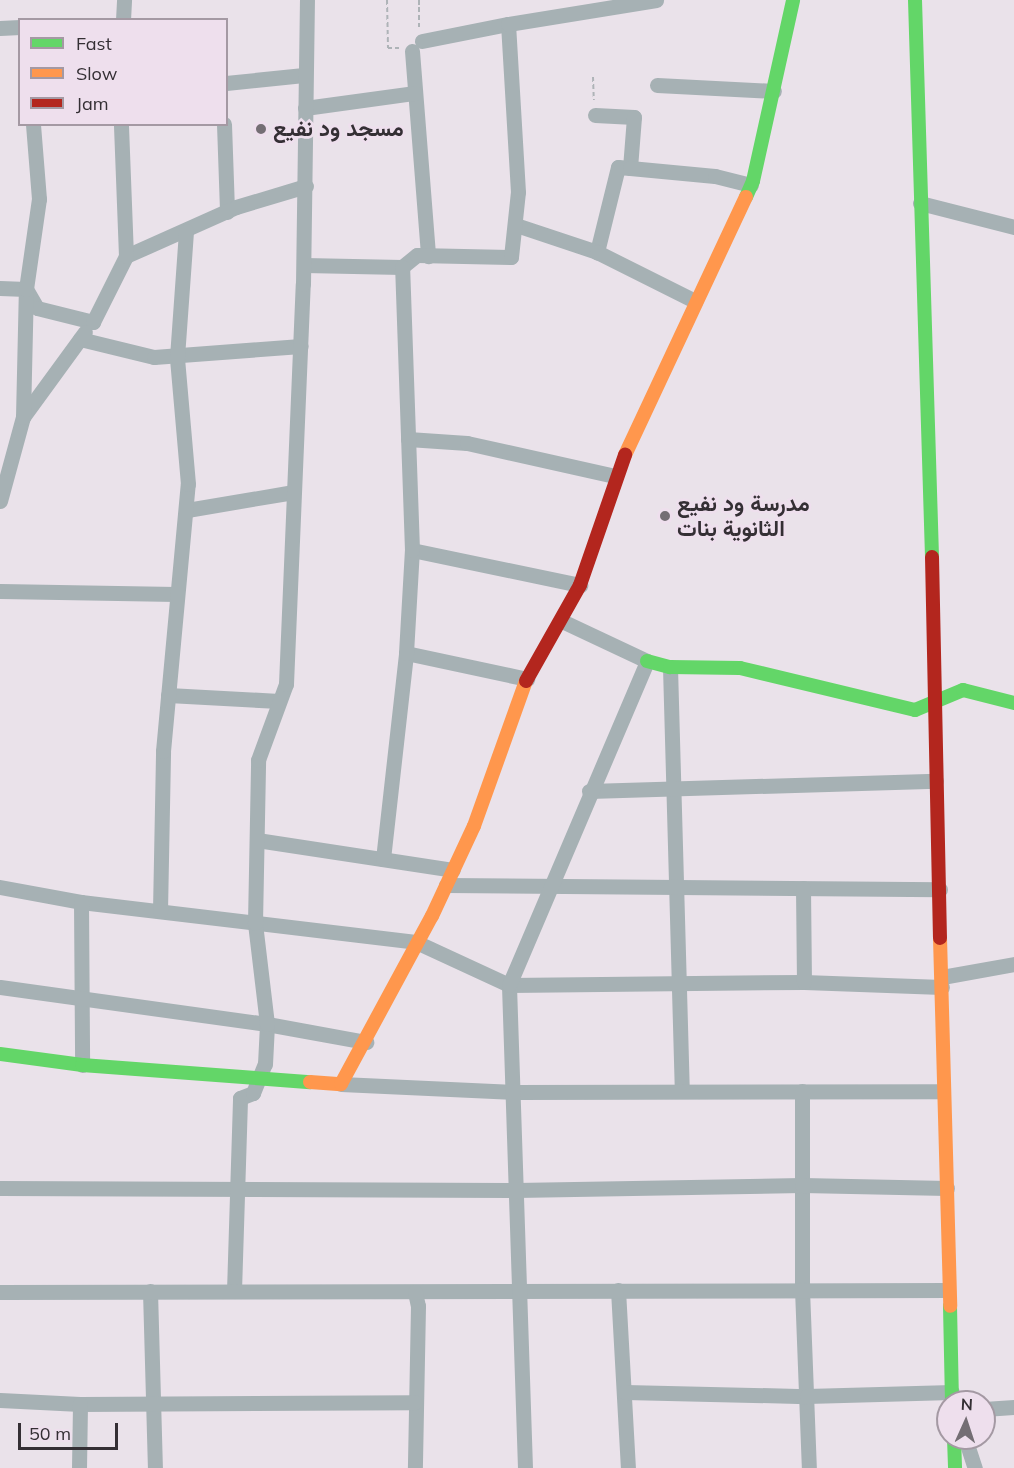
<!DOCTYPE html>
<meta charset="utf-8">
<style>
body{margin:0}
#map{position:relative;width:1014px;height:1468px;overflow:hidden;background:#eae2ea;font-family:Mulish,Vazirmatn,sans-serif}
div>[style]{position:absolute}
[style*='--x']{left:calc(var(--x)*1px);top:calc(var(--y)*1px);width:calc(var(--w)*1px);rotate:calc(var(--a)*1deg)}
.path>*{height:2px;margin-top:-1px;transform-origin:0;background:repeating-linear-gradient(90deg,#aeb3b7 0 4.5px,transparent 0 7.5px)}
.street>*{height:15px;margin:-7.5px;padding:0 7.5px;transform-origin:7.5px;border-radius:7.5px;background:#a6b1b4}
.fast>*{height:14px;margin:-7px;padding:0 7px;transform-origin:7px;border-radius:7px;background:#63d668}
.slow>*{height:14px;margin:-7px;padding:0 7px;transform-origin:7px;border-radius:7px;background:#ff974d}
.jam>*{height:14px;margin:-7px;padding:0 7px;transform-origin:7px;border-radius:7px;background:#b3261e}
.dots>*{width:16px;height:16px;translate:-50% -50%;box-sizing:border-box;border:3px solid #eedfed;border-radius:50%}
span{translate:-50% -50%;white-space:nowrap;text-align:center;line-height:1.15;-webkit-text-stroke:5px #eedfed;paint-order:stroke}
.poi-label{font-size:22px;color:#342f34;font-weight:700}
.left{translate:0 -50%;text-align:left}
.legend{position:absolute;left:18px;top:18px;width:210px;height:108px;box-sizing:border-box;background:#eedfed;border:2px solid #a499a3;margin:0;padding:8px 10px;list-style:none;font-size:18px;color:#342f34}
.legend li{display:flex;align-items:center;gap:12px;height:30px}
.legend b{width:30px;border:2px solid #a499a3}
.north{position:absolute;left:936px;top:1390px;width:60px;height:60px;box-sizing:border-box;background:#eedfed;border:2px solid #a499a3;border-radius:50%;rotate:3deg;font-size:16px;font-weight:700;line-height:24px;text-align:center;color:#342f34}
.north::after{content:'';display:block;margin:auto;width:21px;height:27px;background:#746e74;clip-path:polygon(50% 0,100% 100%,50% 72%,0 100%)}
.scale{position:absolute;left:18px;top:1423px;width:100px;height:27px;box-sizing:border-box;border:3px solid #342f34;border-top:0;padding-left:8px;font-size:18px;line-height:21px;white-space:nowrap;color:#342f34;-webkit-text-stroke:4px #eedfed;paint-order:stroke}
</style>
<div id="map">
<div class="path">
<i style="--x:387;--y:0;--w:48;--a:88.8"></i>
<i style="--x:388;--y:48;--w:11;--a:0"></i>
<i style="--x:419;--y:27;--w:27;--a:-90"></i>
<i style="--x:593;--y:77;--w:23;--a:88"></i>
</div>
<div class="street">
<i style="--x:123;--y:20;--w:20;--a:-87"></i>
<i style="--x:0;--y:28;--w:20;--a:-3"></i>
<i style="--x:422;--y:41;--w:88;--a:-11.2"></i>
<i style="--x:412;--y:51;--w:206;--a:85.5"></i>
<i style="--x:226;--y:83;--w:78;--a:-5.9"></i>
<i style="--x:657;--y:85;--w:117;--a:2.9"></i>
<i style="--x:305;--y:108;--w:111;--a:-7.8"></i>
<i style="--x:595;--y:115;--w:39;--a:3"></i>
<i style="--x:634;--y:117;--w:51;--a:94.5"></i>
<i style="--x:630;--y:168;--w:12;--a:-175"></i>
<i style="--x:618;--y:167;--w:88;--a:103.9"></i>
<i style="--x:224;--y:124;--w:88;--a:88"></i>
<i style="--x:630;--y:168;--w:85;--a:5.4"></i>
<i style="--x:715;--y:176;--w:37;--a:14"></i>
<i style="--x:920;--y:203;--w:97;--a:14.3"></i>
<i style="--x:516;--y:225;--w:85;--a:18.4"></i>
<i style="--x:597;--y:252;--w:110;--a:26.6"></i>
<i style="--x:126;--y:256;--w:120;--a:-24"></i>
<i style="--x:236;--y:207;--w:73;--a:-16.7"></i>
<i style="--x:304;--y:265;--w:98;--a:1.2"></i>
<i style="--x:402;--y:267;--w:19;--a:-39"></i>
<i style="--x:417;--y:255;--w:94;--a:1.2"></i>
<i style="--x:511;--y:257;--w:65;--a:-83.9"></i>
<i style="--x:518;--y:192;--w:168;--a:-93.4"></i>
<i style="--x:508;--y:24;--w:150;--a:-9.2"></i>
<i style="--x:0;--y:288;--w:26;--a:2"></i>
<i style="--x:26;--y:289;--w:22;--a:60"></i>
<i style="--x:37;--y:308;--w:58;--a:14"></i>
<i style="--x:93;--y:322;--w:74;--a:-63.4"></i>
<i style="--x:126;--y:256;--w:132;--a:-92.2"></i>
<i style="--x:80;--y:339;--w:76;--a:13.7"></i>
<i style="--x:154;--y:357;--w:147;--a:-4.3"></i>
<i style="--x:23;--y:417;--w:105;--a:-53.9"></i>
<i style="--x:408;--y:439;--w:59;--a:3.9"></i>
<i style="--x:467;--y:443;--w:152;--a:12.6"></i>
<i style="--x:0;--y:501;--w:87;--a:-74.7"></i>
<i style="--x:23;--y:417;--w:128;--a:-88.7"></i>
<i style="--x:26;--y:289;--w:91;--a:-81.8"></i>
<i style="--x:39;--y:199;--w:75;--a:-94.6"></i>
<i style="--x:187;--y:510;--w:108;--a:-9.6"></i>
<i style="--x:412;--y:550;--w:172;--a:11.8"></i>
<i style="--x:0;--y:591;--w:176;--a:1"></i>
<i style="--x:406;--y:653;--w:124;--a:12.1"></i>
<i style="--x:670;--y:667;--w:423;--a:88.4"></i>
<i style="--x:168;--y:695;--w:111;--a:3.1"></i>
<i style="--x:589;--y:791;--w:347;--a:-1.7"></i>
<i style="--x:257;--y:840;--w:198;--a:8.7"></i>
<i style="--x:383;--y:859;--w:207;--a:-83.6"></i>
<i style="--x:406;--y:653;--w:103;--a:-86.7"></i>
<i style="--x:412;--y:550;--w:283;--a:-92"></i>
<i style="--x:446;--y:885;--w:494;--a:0.5"></i>
<i style="--x:0;--y:887;--w:82;--a:10.5"></i>
<i style="--x:81;--y:902;--w:337;--a:6.8"></i>
<i style="--x:416;--y:942;--w:102;--a:24.8"></i>
<i style="--x:509;--y:985;--w:295;--a:-0.6"></i>
<i style="--x:804;--y:982;--w:138;--a:2.1"></i>
<i style="--x:803;--y:888;--w:94;--a:89.4"></i>
<i style="--x:81;--y:902;--w:163;--a:89.6"></i>
<i style="--x:160;--y:911;--w:160;--a:-88.9"></i>
<i style="--x:163;--y:751;--w:268;--a:-84.7"></i>
<i style="--x:188;--y:484;--w:127;--a:-95"></i>
<i style="--x:177;--y:357;--w:126;--a:-85.9"></i>
<i style="--x:942;--y:977;--w:73;--a:-10.2"></i>
<i style="--x:0;--y:987;--w:270;--a:7.9"></i>
<i style="--x:267;--y:1024;--w:101;--a:10.3"></i>
<i style="--x:341;--y:1084;--w:174;--a:2.6"></i>
<i style="--x:515;--y:1092;--w:428;--a:-0.1"></i>
<i style="--x:802;--y:1091;--w:198;--a:90"></i>
<i style="--x:802;--y:1289;--w:179;--a:87.8"></i>
<i style="--x:0;--y:1188;--w:516;--a:0.22"></i>
<i style="--x:516;--y:1190;--w:286;--a:-1"></i>
<i style="--x:802;--y:1185;--w:145;--a:1.2"></i>
<i style="--x:618;--y:1290;--w:178;--a:86.8"></i>
<i style="--x:150;--y:1291;--w:177;--a:88.4"></i>
<i style="--x:234;--y:1291;--w:193;--a:-88.2"></i>
<i style="--x:240;--y:1098;--w:14;--a:-21"></i>
<i style="--x:253;--y:1093;--w:31;--a:-68"></i>
<i style="--x:265;--y:1064;--w:40;--a:-87.1"></i>
<i style="--x:267;--y:1024;--w:102;--a:-96.8"></i>
<i style="--x:255;--y:923;--w:163;--a:-88.9"></i>
<i style="--x:258;--y:760;--w:81;--a:-69.8"></i>
<i style="--x:286;--y:684;--w:400;--a:-87.6"></i>
<i style="--x:303;--y:284;--w:284;--a:-89.2"></i>
<i style="--x:0;--y:1292;--w:948;--a:-0.12"></i>
<i style="--x:415;--y:1292;--w:14;--a:78"></i>
<i style="--x:418;--y:1306;--w:162;--a:91.1"></i>
<i style="--x:625;--y:1392;--w:182;--a:1.3"></i>
<i style="--x:807;--y:1396;--w:145;--a:-1.6"></i>
<i style="--x:0;--y:1400;--w:80;--a:2.9"></i>
<i style="--x:80;--y:1404;--w:335;--a:-0.3"></i>
<i style="--x:984;--y:1409;--w:30;--a:-4"></i>
<i style="--x:965;--y:1438;--w:32;--a:72"></i>
<i style="--x:79;--y:1468;--w:64;--a:-89.1"></i>
<i style="--x:525;--y:1468;--w:483;--a:-91.9"></i>
<i style="--x:509;--y:985;--w:352;--a:-66.9"></i>
<i style="--x:647;--y:661;--w:94;--a:-154.8"></i>
</div>
<div class="fast">
<i style="--x:915;--y:0;--w:557;--a:88.25"></i>
<i style="--x:746;--y:197;--w:17;--a:-66"></i>
<i style="--x:753;--y:181;--w:185;--a:-77.5"></i>
<i style="--x:647;--y:661;--w:24;--a:15"></i>
<i style="--x:670;--y:667;--w:70;--a:0.8"></i>
<i style="--x:740;--y:668;--w:180;--a:13.5"></i>
<i style="--x:915;--y:710;--w:52;--a:-22.6"></i>
<i style="--x:963;--y:690;--w:53;--a:14.3"></i>
<i style="--x:0;--y:1054;--w:83;--a:7.6"></i>
<i style="--x:82;--y:1065;--w:229;--a:4.3"></i>
<i style="--x:950;--y:1306;--w:96;--a:88.8"></i>
<i style="--x:954;--y:1438;--w:30;--a:88"></i>
</div>
<div class="slow">
<i style="--x:625;--y:455;--w:285;--a:-64.9"></i>
<i style="--x:940;--y:938;--w:368;--a:88.4"></i>
<i style="--x:310;--y:1082;--w:31;--a:4"></i>
<i style="--x:341;--y:1084;--w:191;--a:-61.6"></i>
<i style="--x:432;--y:916;--w:99;--a:-65"></i>
<i style="--x:474;--y:826;--w:154;--a:-70.3"></i>
</div>
<div class="jam">
<i style="--x:932;--y:557;--w:381;--a:88.8"></i>
<i style="--x:526;--y:681;--w:110;--a:-60.6"></i>
<i style="--x:580;--y:585;--w:138;--a:-70.9"></i>
</div>
<div class="dots">
<i style="left:261px;top:129px;background:#746e74"></i>
<i style="left:665px;top:516px;background:#746e74"></i>
</div>
<div class="poi-label">
<span class="left" style="left:273px;top:129px">مسجد ود نفيع</span>
<span class="left" style="left:677px;top:516px">مدرسة ود نفيع<br>الثانوية بنات</span>
</div>
<ul class="legend">
<li><b style="height:8px;background:#63d668"></b>Fast</li>
<li><b style="height:8px;background:#ff974d"></b>Slow</li>
<li><b style="height:8px;background:#b3261e"></b>Jam</li>
</ul>
<div class="north">N</div>
<div class="scale">50 m</div>
</div>
